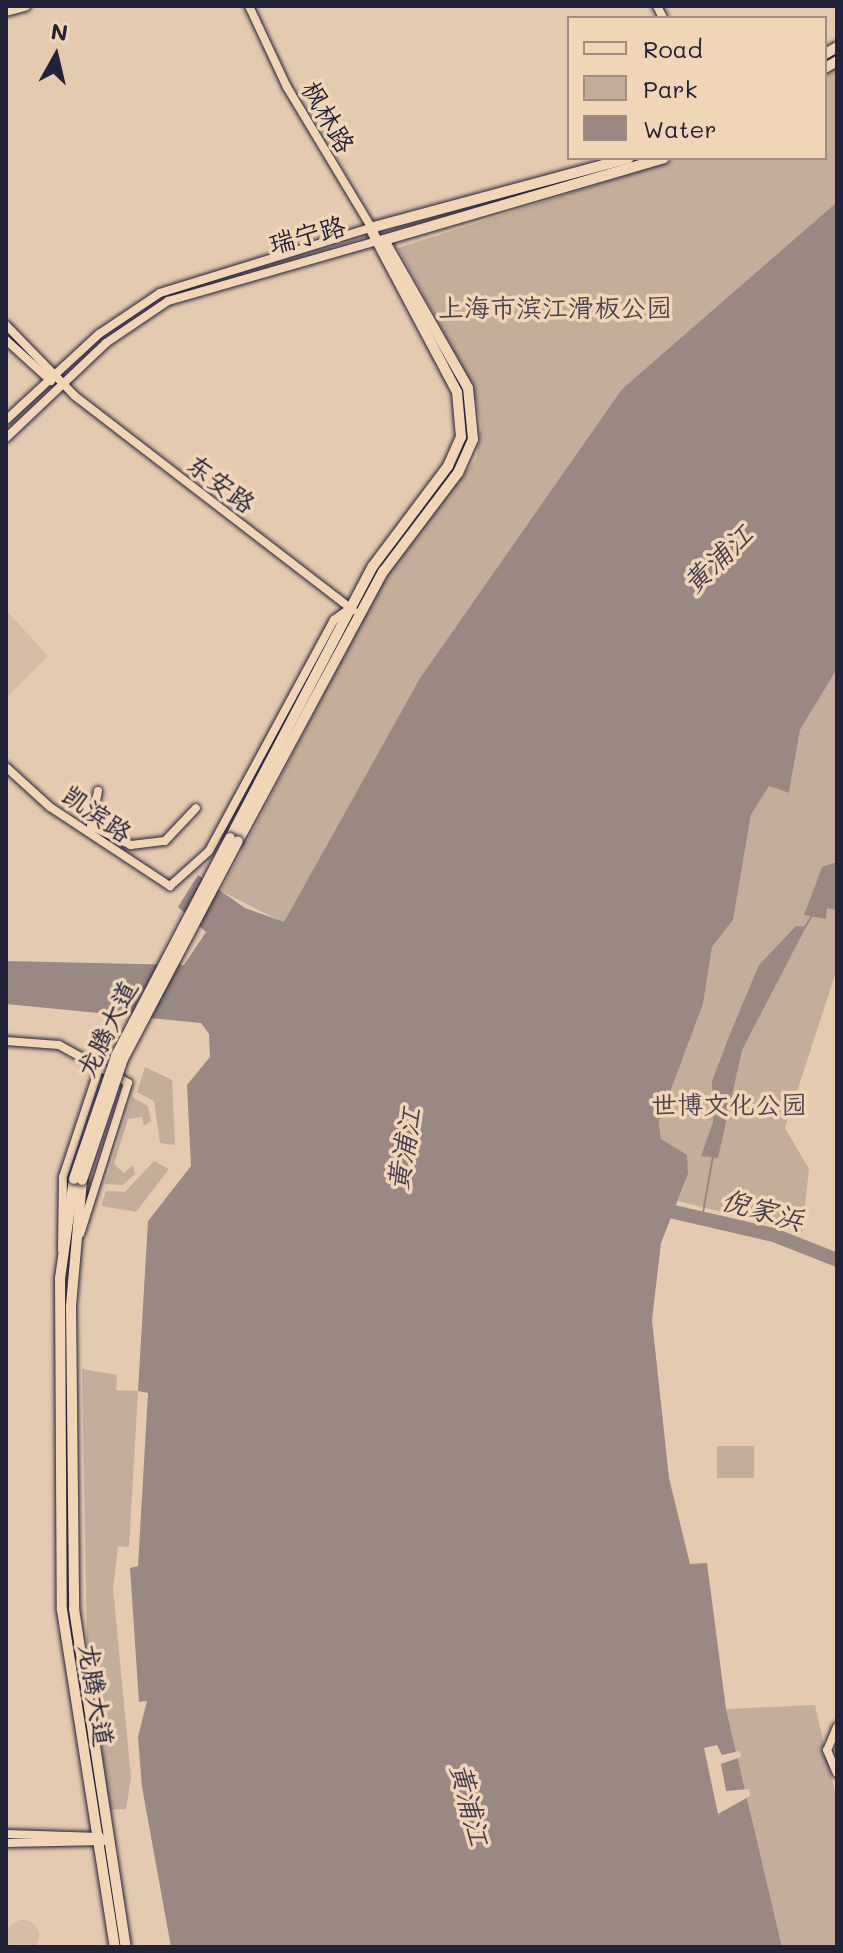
<!DOCTYPE html>
<meta charset="utf-8">
<style>
body{margin:0}
#map{position:relative;width:843px;height:1953px;overflow:hidden;background:#e4cab0;font-family:Mali,"LXGW WenKai TC",sans-serif}
div>[style]{position:absolute}
[style*='--x']{left:calc(var(--x)*1px);top:calc(var(--y)*1px);width:calc(var(--w)*1px);rotate:calc(var(--a)*1deg)}
.built>*{inset:0;background:#d4bca6}
.round{border-radius:50%}
.green>*{inset:0;background:#c3ae9c;transform-origin:0 0}
.water>*{inset:0;background:#9a8983}
.pier>*{inset:0;background:#e4cab0}
.stream>*{height:2px;margin:-1px;padding:0 1px;transform-origin:1px;border-radius:1px;background:#9a8983}
.river>*{height:14px;margin:-7px;padding:0 7px;transform-origin:7px;border-radius:7px;background:#9a8983}
.roads{filter:drop-shadow(0 0 2px #22223b) drop-shadow(0 0 2px #22223b)}
.minor>*{height:8px;margin:-4px;padding:0 4px;transform-origin:4px;border-radius:4px;background:#f0d5b7}
.major>*{height:10px;margin:-5px;padding:0 5px;transform-origin:5px;border-radius:5px;background:#f0d5b7}
.bridges{filter:drop-shadow(0 0 2px #22223b) drop-shadow(0 0 2px #22223b)}
.major-bridge>*{height:10px;margin:-5px;padding:0 5px;transform-origin:5px;border-radius:5px;background:#f0d5b7}
span{translate:-50% -50%;white-space:nowrap;text-align:center;line-height:1.15;-webkit-text-stroke:7px #f0d5b7;paint-order:stroke}
.street-label{font-size:26px;color:#22223b}
.park-label{font-size:26px;color:#4a4553}
.water-label{font-size:28px;color:#464151;font-style:italic}
.frame{position:absolute;inset:0;border:8px solid #22223b;pointer-events:none}
.legend{position:absolute;left:567px;top:16px;width:260px;height:144px;box-sizing:border-box;background:#f0d5b7;border:2px solid #9e8d85;margin:0;padding:10px 14px;list-style:none;font-size:24px;color:#22223b}
.legend li{display:flex;align-items:center;gap:16px;height:40px}
.legend b{width:40px;border:2px solid #9e8d85}
.north{position:absolute;left:16px;top:16px;width:80px;height:80px;-webkit-text-stroke:6px #f0d5b7;paint-order:stroke;rotate:8deg;font-size:22px;font-weight:700;line-height:32px;text-align:center;color:#22223b}
.north::after{content:'';display:block;margin:auto;width:28px;height:36px;background:#22223b;clip-path:polygon(50% 0,100% 100%,50% 72%,0 100%)}
</style>
<div id="map">
<div class="built">
<i style="clip-path:polygon(6px 610px,48px 656px,6px 698px)"></i>
<i class="round" style="left:7px;top:1920px;width:32px;height:32px"></i>
</div>
<div class="green">
<i style="clip-path:polygon(837px 66px,837px 202px,622px 389px,420px 678px,284px 923px,221px 891px,391px 566px,476px 459px,481px 426px,473px 386px,398px 248px,680px 158px,825px 158px,825px 74px)"></i>
<i style="clip-path:polygon(837px 669px,837px 969px,785px 1128px,809px 1169px,802px 1232px,678px 1201px,688px 1174px,661px 1139px,659px 1122px,703px 1004px,712px 947px,733px 920px,751px 815px,769px 786px,789px 793px,800px 730px)"></i>
<i style="clip-path:polygon(145px 1067px,172px 1080px,175px 1145px,160px 1143px,154px 1101px,137px 1092px)"></i>
<i style="clip-path:polygon(132px 1097px,148px 1106px,151px 1121px,144px 1126px,142px 1117px,128px 1119px,114px 1164px,124px 1173px,133px 1165px,135px 1174px,123px 1185px,105px 1184px)"></i>
<i style="clip-path:polygon(154px 1161px,169px 1169px,136px 1212px,101px 1206px,106px 1191px,125px 1192px)"></i>
<i style="clip-path:polygon(82px 1369px,117px 1375px,116px 1390px,138px 1391px,129px 1547px,118px 1546px,113px 1588px,131px 1778px,126px 1809px,110px 1810px,87px 1645px)"></i>
<i style="left:717px;top:1446px;width:37px;height:32px"></i>
<i style="clip-path:polygon(815px 1705px,837px 1800px,837px 1947px,782px 1947px,726px 1709px)"></i>
</div>
<div class="water">
<i style="clip-path:polygon(837px 202px,837px 669px,800px 730px,789px 793px,769px 786px,751px 815px,733px 920px,712px 947px,703px 1004px,659px 1122px,661px 1139px,687px 1155px,688px 1174px,661px 1243px,652px 1320px,669px 1478px,690px 1564px,707px 1563px,726px 1709px,782px 1947px,171px 1947px,142px 1787px,138px 1737px,147px 1701px,139px 1702px,130px 1568px,138px 1566px,148px 1393px,138px 1391px,148px 1221px,191px 1166px,187px 1085px,210px 1057px,209px 1034px,201px 1023px,6px 1004px,6px 961px,184px 965px,206px 932px,178px 907px,198px 875px,245px 908px,284px 922px,420px 678px,622px 389px)"></i>
<i style="clip-path:polygon(837px 862px,837px 910px,827px 908px,826px 919px,804px 915px,822px 867px)"></i>
<i style="clip-path:polygon(796px 926px,806px 927px,742px 1050px,718px 1158px,701px 1156px,713px 1122px,712px 1081px,732px 1029px,759px 965px)"></i>
</div>
<div class="pier">
<i style="clip-path:polygon(717px 1745px,722px 1755px,740px 1751px,741px 1757px,721px 1764px,726px 1791px,749px 1789px,750px 1796px,718px 1814px,704px 1748px)"></i>
</div>
<div class="stream">
<i style="--x:805;--y:927;--w:13;--a:-58"></i>
<i style="--x:702;--y:1218;--w:63;--a:-79.9"></i>
</div>
<div class="river">
<i style="--x:674;--y:1212;--w:103;--a:13"></i>
<i style="--x:774;--y:1235;--w:68;--a:21.6"></i>
</div>
<div class="roads">
<div class="minor">
<i style="--x:249;--y:6;--w:89;--a:64.9"></i>
<i style="--x:287;--y:87;--w:169;--a:59"></i>
<i style="--x:657;--y:6;--w:13;--a:63"></i>
<i style="--x:6;--y:325;--w:99;--a:45.8"></i>
<i style="--x:75;--y:396;--w:351;--a:37.6"></i>
<i style="--x:6;--y:340;--w:61;--a:42.3"></i>
<i style="--x:6;--y:420;--w:127;--a:-42.8"></i>
<i style="--x:99;--y:334;--w:73;--a:-33.9"></i>
<i style="--x:160;--y:293;--w:220;--a:-17.2"></i>
<i style="--x:6;--y:438;--w:138;--a:-43.5"></i>
<i style="--x:106;--y:343;--w:75;--a:-34.1"></i>
<i style="--x:168;--y:301;--w:222;--a:-16"></i>
<i style="--x:6;--y:767;--w:59;--a:42.3"></i>
<i style="--x:50;--y:807;--w:144;--a:33.4"></i>
<i style="--x:170;--y:886;--w:52;--a:-41.9"></i>
<i style="--x:209;--y:851;--w:263;--a:-61.6"></i>
<i style="--x:334;--y:620;--w:19;--a:-36"></i>
<i style="--x:98;--y:791;--w:36;--a:101"></i>
<i style="--x:91;--y:826;--w:44;--a:25.4"></i>
<i style="--x:131;--y:845;--w:34;--a:-7"></i>
<i style="--x:165;--y:841;--w:45;--a:-46.8"></i>
<i style="--x:6;--y:1041;--w:53;--a:4.3"></i>
<i style="--x:59;--y:1045;--w:79;--a:28.8"></i>
<i style="--x:128;--y:1083;--w:158;--a:107.6"></i>
<i style="--x:62;--y:1250;--w:73;--a:-89.2"></i>
<i style="--x:63;--y:1177;--w:117;--a:-71.6"></i>
<i style="--x:837;--y:1727;--w:25;--a:113"></i>
<i style="--x:827;--y:1750;--w:25;--a:67"></i>
<i style="--x:6;--y:1834;--w:94;--a:1.8"></i>
<i style="--x:6;--y:1843;--w:98;--a:-1.2"></i>
</div>
<div class="major">
<i style="--x:6;--y:11;--w:20;--a:-15"></i>
<i style="--x:825;--y:54;--w:14;--a:-30"></i>
<i style="--x:825;--y:68;--w:14;--a:-30"></i>
<i style="--x:230;--y:838;--w:307;--a:-62.3"></i>
<i style="--x:373;--y:566;--w:125;--a:-53.1"></i>
<i style="--x:448;--y:466;--w:32;--a:-66"></i>
<i style="--x:461;--y:437;--w:45;--a:-95.1"></i>
<i style="--x:457;--y:392;--w:186;--a:-117.9"></i>
<i style="--x:370;--y:228;--w:268;--a:-15.1"></i>
<i style="--x:238;--y:841;--w:306;--a:-61.7"></i>
<i style="--x:383;--y:572;--w:124;--a:-52.9"></i>
<i style="--x:458;--y:473;--w:37;--a:-66"></i>
<i style="--x:473;--y:439;--w:51;--a:-95.6"></i>
<i style="--x:468;--y:388;--w:170;--a:-119.6"></i>
<i style="--x:384;--y:240;--w:292;--a:-16.3"></i>
<i style="--x:74;--y:1179;--w:100;--a:98"></i>
<i style="--x:60;--y:1278;--w:332;--a:89.7"></i>
<i style="--x:62;--y:1610;--w:341;--a:81.1"></i>
<i style="--x:82;--y:1180;--w:126;--a:95"></i>
<i style="--x:71;--y:1306;--w:303;--a:89.4"></i>
<i style="--x:74;--y:1609;--w:342;--a:81.3"></i>
</div>
</div>
<div class="bridges">
<div class="major-bridge">
<i style="--x:74;--y:1179;--w:130;--a:-71.1"></i>
<i style="--x:116;--y:1056;--w:246;--a:-62.4"></i>
<i style="--x:82;--y:1180;--w:128;--a:-71.3"></i>
<i style="--x:123;--y:1059;--w:246;--a:-62.2"></i>
</div>
</div>
<div class="street-label">
<span style="left:328px;top:117px;rotate:60deg">枫林路</span>
<span style="left:307px;top:235px;rotate:-15deg">瑞宁路</span>
<span style="left:221px;top:484px;rotate:37deg">东安路</span>
<span style="left:97px;top:814px;rotate:35deg">凯滨路</span>
<span style="left:107px;top:1029px;rotate:-64deg">龙腾大道</span>
<span style="left:96px;top:1695px;rotate:81deg">龙腾大道</span>
</div>
<div class="park-label">
<span style="left:555px;top:308px">上海市滨江滑板公园</span>
<span style="left:729px;top:1105px">世博文化公园</span>
</div>
<div class="water-label">
<span style="left:717px;top:558px;rotate:-44deg">黄浦江</span>
<span style="left:403px;top:1149px;rotate:-80deg">黄浦江</span>
<span style="left:763px;top:1209px;rotate:16deg">倪家浜</span>
<span style="left:471px;top:1804px;rotate:76deg">黄浦江</span>
</div>
<div class="frame"></div>
<ul class="legend">
<li><b style="height:10px;background:#f0d5b7"></b>Road</li>
<li><b style="height:22px;background:#c3ae9c"></b>Park</li>
<li><b style="height:22px;background:#9a8983"></b>Water</li>
</ul>
<div class="north">N</div>
</div>
